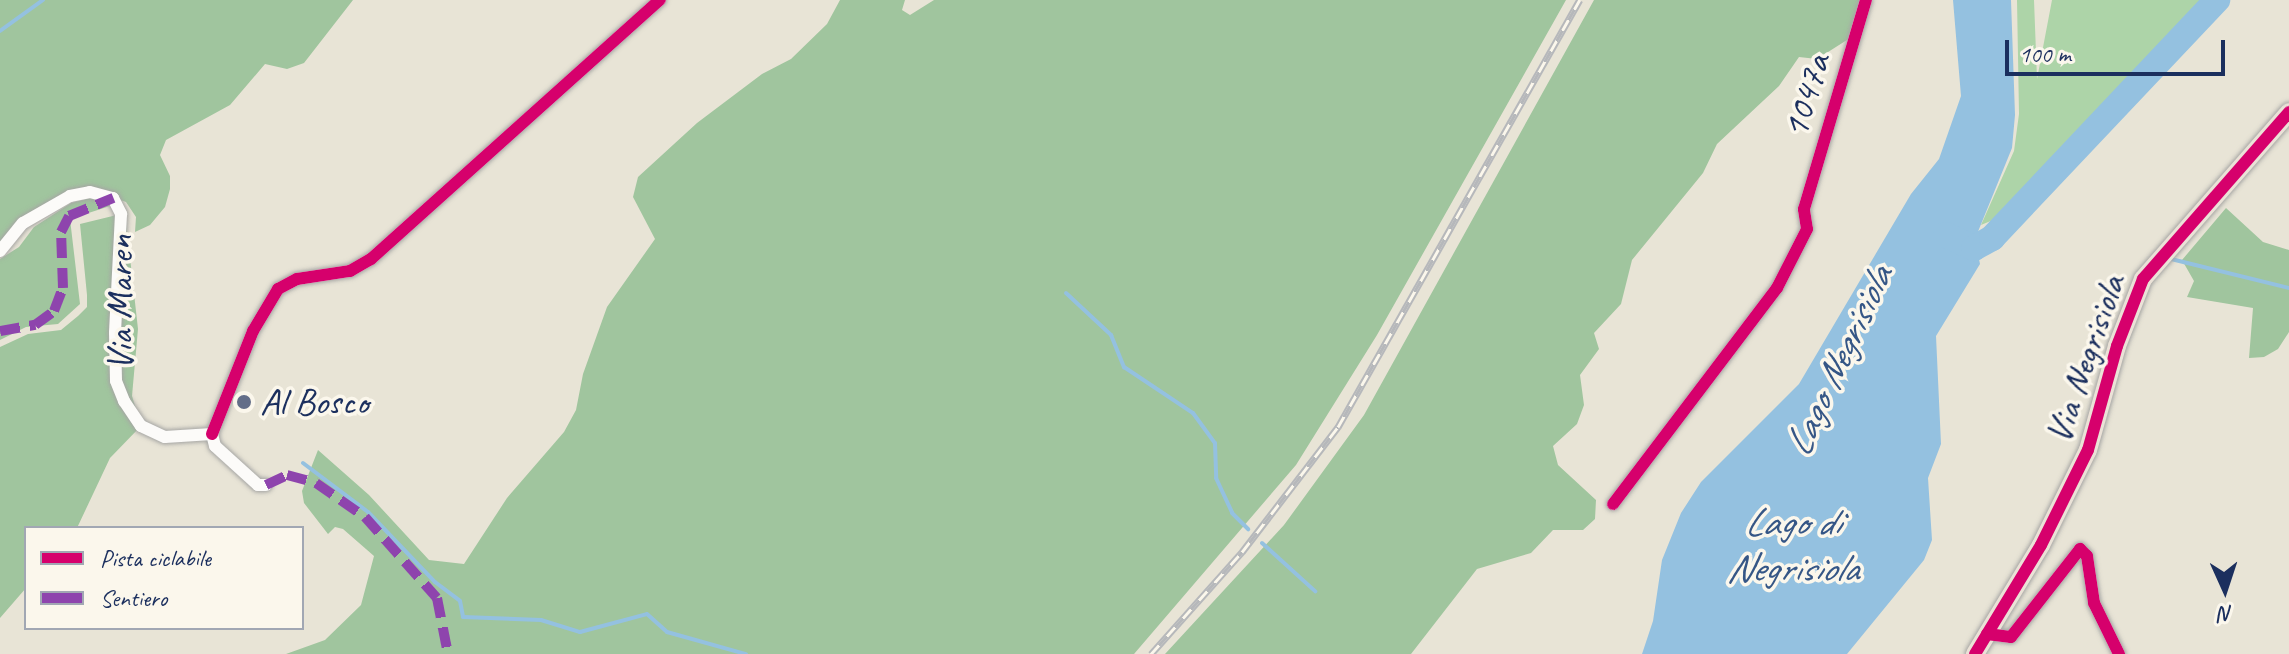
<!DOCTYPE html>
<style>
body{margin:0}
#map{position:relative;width:2289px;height:654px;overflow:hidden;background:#e8e4d6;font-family:Caveat,sans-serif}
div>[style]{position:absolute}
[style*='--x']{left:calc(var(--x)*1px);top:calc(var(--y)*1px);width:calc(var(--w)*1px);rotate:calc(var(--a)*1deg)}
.green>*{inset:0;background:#add4a8}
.forest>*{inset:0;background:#a0c59e}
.water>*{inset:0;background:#94c1e0}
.stream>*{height:4px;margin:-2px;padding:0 2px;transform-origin:2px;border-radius:2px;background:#94c1e0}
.river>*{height:26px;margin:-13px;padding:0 13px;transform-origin:13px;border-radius:13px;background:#94c1e0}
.roads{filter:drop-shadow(0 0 2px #a6a6a4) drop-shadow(0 0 2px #a6a6a4)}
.minor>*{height:12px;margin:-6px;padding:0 6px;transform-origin:6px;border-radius:6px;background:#fcfbf9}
.primary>*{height:18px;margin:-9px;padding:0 9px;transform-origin:9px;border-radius:9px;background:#ebe2d7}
.rail>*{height:7px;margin-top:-3.5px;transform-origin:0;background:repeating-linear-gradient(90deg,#fbf7ec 0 12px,#b6b8bb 0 24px);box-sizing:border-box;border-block:2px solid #b6b8bb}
.quiet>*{height:10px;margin-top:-5px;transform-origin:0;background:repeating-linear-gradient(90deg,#8e44ad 0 20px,transparent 0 30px)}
.cycleway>*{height:12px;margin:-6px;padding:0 6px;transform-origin:6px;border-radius:6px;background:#d6006c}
.dots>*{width:22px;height:22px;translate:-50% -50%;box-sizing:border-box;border:4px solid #fbf7ec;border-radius:50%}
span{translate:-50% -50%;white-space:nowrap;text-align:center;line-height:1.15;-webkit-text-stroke:7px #fbf7ec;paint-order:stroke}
.street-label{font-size:38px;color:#1b2f5e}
.poi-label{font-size:38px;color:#1b2f5e}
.left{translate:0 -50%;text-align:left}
.water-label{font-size:40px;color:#355686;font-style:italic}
.legend{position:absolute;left:24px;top:526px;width:280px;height:104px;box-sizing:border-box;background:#fbf7ec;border:2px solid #a1a7b3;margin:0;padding:10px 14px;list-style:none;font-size:24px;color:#1b2f5e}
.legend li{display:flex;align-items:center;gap:16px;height:40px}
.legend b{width:40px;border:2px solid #a1a7b3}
.north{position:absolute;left:2185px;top:550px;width:80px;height:80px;-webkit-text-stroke:6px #fbf7ec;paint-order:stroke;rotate:177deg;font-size:22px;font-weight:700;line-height:32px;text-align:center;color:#1b2f5e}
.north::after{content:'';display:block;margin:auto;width:28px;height:36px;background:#1b2f5e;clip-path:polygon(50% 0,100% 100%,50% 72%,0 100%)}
.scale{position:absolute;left:2005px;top:40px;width:220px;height:36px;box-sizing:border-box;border:4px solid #1b2f5e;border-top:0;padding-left:10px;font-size:24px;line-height:28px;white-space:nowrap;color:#1b2f5e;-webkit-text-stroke:6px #fbf7ec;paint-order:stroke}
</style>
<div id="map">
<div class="green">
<i style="clip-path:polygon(2017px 0,2034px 0,2037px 79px,2052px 0,2206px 0,2005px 215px,1981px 225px,2014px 151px,2019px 114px)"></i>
</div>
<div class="forest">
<i style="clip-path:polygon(0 0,353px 0,304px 63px,287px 69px,265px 64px,230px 105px,166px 140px,160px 155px,170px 176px,170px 189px,165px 207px,150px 225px,135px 232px,136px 217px,126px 202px,93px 190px,30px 222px,0 252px)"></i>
<i style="clip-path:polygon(840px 0,905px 0,902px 10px,910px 15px,934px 0,1566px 0,1377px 335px,1296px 465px,1134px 654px,286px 654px,325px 640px,361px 605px,374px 556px,343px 529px,335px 527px,328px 534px,304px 503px,302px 491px,318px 450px,369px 495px,429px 560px,464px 564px,507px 498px,564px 432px,576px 410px,583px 374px,607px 307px,655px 239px,633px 197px,638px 177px,697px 123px,762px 74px,791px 59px,827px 24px)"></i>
<i style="clip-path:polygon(1594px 0,1866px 0,1858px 33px,1817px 59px,1799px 57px,1779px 86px,1717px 144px,1703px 173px,1632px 260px,1621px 304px,1594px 333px,1599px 349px,1580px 375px,1584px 405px,1577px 424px,1553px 446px,1558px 465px,1596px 500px,1595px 519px,1583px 530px,1553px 530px,1531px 553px,1477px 569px,1411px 654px,1165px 654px,1284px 525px,1364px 415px)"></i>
<i style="clip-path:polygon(94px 197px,111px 201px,110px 206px,70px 219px,80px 304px,58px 324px,26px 327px,0 340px,0 259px,19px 247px,34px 227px,71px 203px)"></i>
<i style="clip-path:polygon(2226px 208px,2263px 242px,2289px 250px,2289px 332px,2278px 349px,2264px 357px,2249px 358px,2253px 308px,2187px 297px,2194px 281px,2182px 260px)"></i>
<i style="clip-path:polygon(125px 213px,138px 329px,132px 396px,141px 426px,110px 458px,77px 528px,26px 528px,26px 588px,0 618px,0 347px,28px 334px,61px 330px,78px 316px,87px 307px,87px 295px,80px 224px)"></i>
</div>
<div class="water">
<i style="clip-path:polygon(1953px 0,2011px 0,2015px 115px,2012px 148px,1975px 239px,1980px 264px,1936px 336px,1941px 444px,1928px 478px,1932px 540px,1924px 560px,1847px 654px,1642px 654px,1653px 621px,1662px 560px,1681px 513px,1701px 482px,1799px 384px,1911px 194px,1939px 159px,1961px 96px)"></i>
</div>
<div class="stream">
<i style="--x:0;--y:31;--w:53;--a:-35.8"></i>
<i style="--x:2167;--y:258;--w:126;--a:13.8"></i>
<i style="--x:1066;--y:293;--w:62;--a:43"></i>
<i style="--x:1111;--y:335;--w:35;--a:68"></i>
<i style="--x:1124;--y:367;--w:83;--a:33.7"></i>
<i style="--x:1193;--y:413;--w:37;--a:54"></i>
<i style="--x:1215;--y:443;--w:35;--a:88"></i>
<i style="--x:1216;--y:478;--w:38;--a:65"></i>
<i style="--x:1232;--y:513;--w:23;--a:45"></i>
<i style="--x:303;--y:463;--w:81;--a:37"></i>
<i style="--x:368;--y:512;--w:97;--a:46.3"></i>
<i style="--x:435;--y:582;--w:31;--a:37"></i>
<i style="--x:460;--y:601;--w:16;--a:79"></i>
<i style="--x:463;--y:617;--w:78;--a:2.2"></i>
<i style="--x:541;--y:620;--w:41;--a:17.1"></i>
<i style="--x:580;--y:632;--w:69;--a:-15"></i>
<i style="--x:647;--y:614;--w:27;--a:42"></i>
<i style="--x:667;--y:632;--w:82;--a:15.6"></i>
<i style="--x:1262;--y:543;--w:72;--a:42.2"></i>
</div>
<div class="river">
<i style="--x:1946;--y:235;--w:31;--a:25"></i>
<i style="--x:1974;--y:248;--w:21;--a:-29"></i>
<i style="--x:1992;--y:238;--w:328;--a:-46.6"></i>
</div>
<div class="roads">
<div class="minor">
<i style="--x:0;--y:251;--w:36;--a:-51"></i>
<i style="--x:23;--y:223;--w:54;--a:-29.9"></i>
<i style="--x:70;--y:196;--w:20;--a:-11"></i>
<i style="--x:90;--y:192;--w:24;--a:15"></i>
<i style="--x:113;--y:198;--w:18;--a:63"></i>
<i style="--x:121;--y:214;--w:119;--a:92.9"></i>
<i style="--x:115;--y:333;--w:48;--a:88.8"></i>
<i style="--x:116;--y:381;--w:22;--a:68"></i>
<i style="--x:124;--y:401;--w:30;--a:56"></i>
<i style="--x:141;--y:426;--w:26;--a:25"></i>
<i style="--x:165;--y:437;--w:47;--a:-3.7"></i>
<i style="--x:212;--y:434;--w:111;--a:-68.3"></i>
<i style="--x:253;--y:331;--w:49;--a:-59.2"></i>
<i style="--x:278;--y:289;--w:21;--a:-28"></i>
<i style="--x:297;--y:279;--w:54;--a:-8.6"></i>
<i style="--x:350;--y:271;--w:24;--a:-30"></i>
<i style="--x:371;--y:259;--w:388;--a:-41.9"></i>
<i style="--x:212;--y:434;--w:12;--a:76"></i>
<i style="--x:215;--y:446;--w:58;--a:42.2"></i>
<i style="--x:258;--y:485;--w:8;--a:0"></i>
<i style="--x:1613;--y:504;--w:271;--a:-52.8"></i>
<i style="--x:1777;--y:288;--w:66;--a:-63"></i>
<i style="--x:1807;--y:229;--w:20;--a:-99"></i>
<i style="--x:1804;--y:209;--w:218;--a:-73.5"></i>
<i style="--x:1987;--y:634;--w:24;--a:7"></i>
<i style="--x:2011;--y:637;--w:112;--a:-51.9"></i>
<i style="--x:2080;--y:549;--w:10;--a:45"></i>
<i style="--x:2087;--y:556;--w:48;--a:81.5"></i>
<i style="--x:2094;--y:603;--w:57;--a:63.9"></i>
</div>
<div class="primary">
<i style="--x:1975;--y:654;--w:127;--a:-58.8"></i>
<i style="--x:2041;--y:545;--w:106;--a:-63.7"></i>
<i style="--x:2088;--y:450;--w:108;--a:-74.4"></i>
<i style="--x:2117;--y:346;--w:72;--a:-68.8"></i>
<i style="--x:2143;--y:279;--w:222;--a:-48.8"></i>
</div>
</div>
<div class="rail">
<i style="--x:1151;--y:654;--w:137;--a:-48.3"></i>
<i style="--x:1242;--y:552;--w:158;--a:-52.5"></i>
<i style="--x:1338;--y:427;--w:491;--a:-60.5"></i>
</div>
<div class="quiet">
<i style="--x:0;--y:331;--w:36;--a:-10"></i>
<i style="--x:35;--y:325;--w:24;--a:-36"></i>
<i style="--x:54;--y:311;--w:25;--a:-69"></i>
<i style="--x:63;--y:288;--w:56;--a:-92"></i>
<i style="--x:61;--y:232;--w:18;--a:-63"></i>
<i style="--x:69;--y:216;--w:48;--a:-22.2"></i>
<i style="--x:266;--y:485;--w:23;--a:-25"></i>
<i style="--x:287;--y:475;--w:30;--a:15"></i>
<i style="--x:316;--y:483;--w:60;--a:34.8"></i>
<i style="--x:365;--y:517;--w:108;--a:48.4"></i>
<i style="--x:437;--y:598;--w:57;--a:78.9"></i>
</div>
<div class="cycleway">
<i style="--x:212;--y:434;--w:111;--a:-68.3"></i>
<i style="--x:253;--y:331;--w:49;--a:-59.2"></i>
<i style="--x:278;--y:289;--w:21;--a:-28"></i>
<i style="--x:297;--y:279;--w:54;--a:-8.6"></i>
<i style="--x:350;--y:271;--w:24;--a:-30"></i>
<i style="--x:371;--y:259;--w:388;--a:-41.9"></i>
<i style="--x:1613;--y:504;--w:271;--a:-52.8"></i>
<i style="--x:1777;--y:288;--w:66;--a:-63"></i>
<i style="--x:1807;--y:229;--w:20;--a:-99"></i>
<i style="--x:1804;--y:209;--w:218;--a:-73.5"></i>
<i style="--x:1987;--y:634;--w:24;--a:7"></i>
<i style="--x:2011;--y:637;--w:112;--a:-51.9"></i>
<i style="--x:2080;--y:549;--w:10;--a:45"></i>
<i style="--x:2087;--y:556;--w:48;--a:81.5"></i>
<i style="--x:2094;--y:603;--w:57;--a:63.9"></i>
<i style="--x:1975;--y:654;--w:127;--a:-58.8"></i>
<i style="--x:2041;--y:545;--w:106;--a:-63.7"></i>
<i style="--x:2088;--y:450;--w:108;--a:-74.4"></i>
<i style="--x:2117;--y:346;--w:72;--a:-68.8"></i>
<i style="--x:2143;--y:279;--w:222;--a:-48.8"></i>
</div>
<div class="dots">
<i style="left:244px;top:402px;background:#636e88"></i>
</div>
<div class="street-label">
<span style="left:1806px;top:96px;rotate:-73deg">1047a</span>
<span style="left:120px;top:303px;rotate:-90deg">Via Maren</span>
<span style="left:2085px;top:359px;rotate:-71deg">Via Negrisiola</span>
</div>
<div class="poi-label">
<span class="left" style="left:260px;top:402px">Al Bosco</span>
</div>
<div class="water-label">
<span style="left:1838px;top:361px;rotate:-65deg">Lago Negrisiola</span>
<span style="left:1792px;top:545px">Lago di<br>Negrisiola</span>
</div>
<ul class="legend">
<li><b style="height:10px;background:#d6006c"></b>Pista ciclabile</li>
<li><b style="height:10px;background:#8e44ad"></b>Sentiero</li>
</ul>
<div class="north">N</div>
<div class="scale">100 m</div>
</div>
